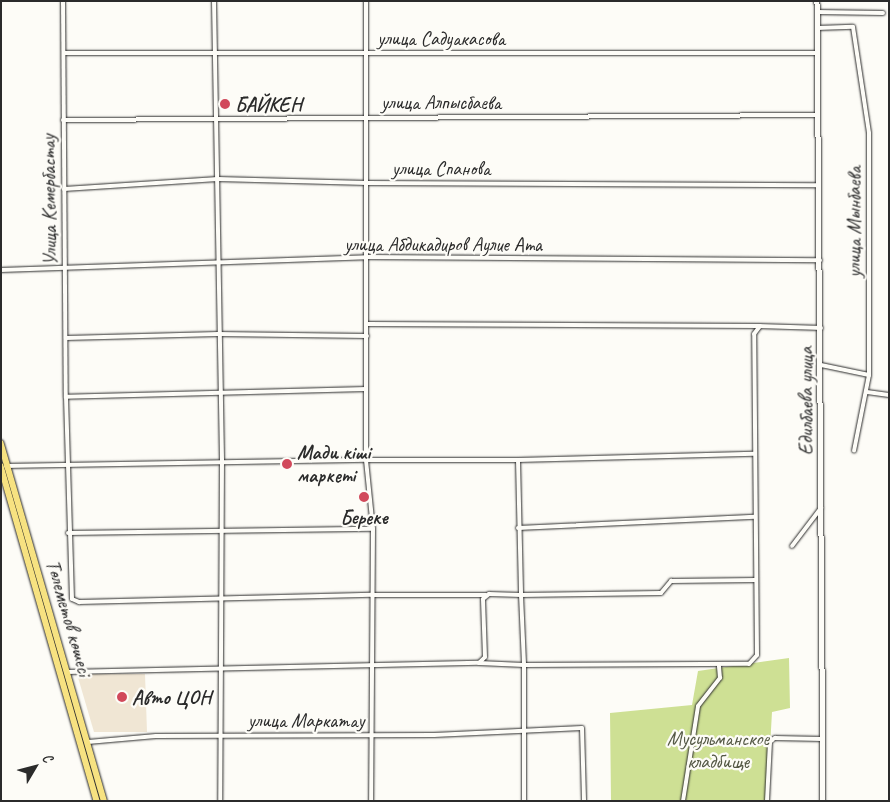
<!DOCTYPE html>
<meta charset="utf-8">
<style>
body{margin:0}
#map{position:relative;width:890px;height:802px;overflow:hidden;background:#fdfcf7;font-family:Caveat,sans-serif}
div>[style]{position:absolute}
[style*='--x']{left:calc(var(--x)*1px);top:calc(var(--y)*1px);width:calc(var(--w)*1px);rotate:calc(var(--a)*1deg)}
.built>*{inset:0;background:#f0e6d4}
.green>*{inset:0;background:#cee094}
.roads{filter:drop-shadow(0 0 1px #2b2b2b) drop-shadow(0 0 1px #2b2b2b)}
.minor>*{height:4px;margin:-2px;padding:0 2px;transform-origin:2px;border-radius:2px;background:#fdfcf7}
.tertiary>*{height:4.5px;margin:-2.25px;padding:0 2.25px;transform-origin:2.25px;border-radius:2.25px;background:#fdfcf7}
.primary>*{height:5.5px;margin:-2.75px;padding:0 2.75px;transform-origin:2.75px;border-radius:2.75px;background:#f7e281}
.dots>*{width:14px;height:14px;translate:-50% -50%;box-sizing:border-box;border:2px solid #fdfcf7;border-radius:50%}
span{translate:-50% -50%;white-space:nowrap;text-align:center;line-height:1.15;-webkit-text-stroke:4.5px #fdfcf7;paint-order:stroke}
.street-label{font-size:20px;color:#2b2b2b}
.poi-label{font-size:20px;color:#2b2b2b;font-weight:700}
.left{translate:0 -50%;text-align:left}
.park-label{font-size:20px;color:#545845}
.frame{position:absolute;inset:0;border:2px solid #2b2b2b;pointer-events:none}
.north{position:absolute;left:10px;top:742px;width:50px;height:50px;-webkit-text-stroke:4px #fdfcf7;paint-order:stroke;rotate:53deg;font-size:14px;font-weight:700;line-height:20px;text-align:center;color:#2b2b2b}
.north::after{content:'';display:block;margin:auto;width:18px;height:22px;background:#2b2b2b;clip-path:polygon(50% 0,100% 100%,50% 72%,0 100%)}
</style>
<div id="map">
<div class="built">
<i style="clip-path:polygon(77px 674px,145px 674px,147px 732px,94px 732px)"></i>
</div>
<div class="green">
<i style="clip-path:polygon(789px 658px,790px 708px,772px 712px,767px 801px,611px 801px,610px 713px,692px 705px,698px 671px)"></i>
</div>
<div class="roads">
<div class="minor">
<i style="--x:63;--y:1;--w:396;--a:89.6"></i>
<i style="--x:214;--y:1;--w:460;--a:89"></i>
<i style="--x:222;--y:461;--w:340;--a:90.3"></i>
<i style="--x:366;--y:1;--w:459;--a:90"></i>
<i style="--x:366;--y:460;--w:152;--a:0"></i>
<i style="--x:518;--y:460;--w:236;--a:-1.5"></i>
<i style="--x:817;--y:12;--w:66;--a:0.9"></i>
<i style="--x:817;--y:28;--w:36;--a:-2"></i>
<i style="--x:853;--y:27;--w:107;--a:81.4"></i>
<i style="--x:869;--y:133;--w:242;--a:90"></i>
<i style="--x:869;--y:375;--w:77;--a:101.2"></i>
<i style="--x:64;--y:53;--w:754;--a:0"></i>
<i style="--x:63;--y:120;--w:755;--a:-0.38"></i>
<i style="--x:64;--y:189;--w:154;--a:-3.7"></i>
<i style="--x:218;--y:179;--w:149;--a:1.5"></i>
<i style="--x:367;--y:183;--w:452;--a:0.3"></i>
<i style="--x:1;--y:270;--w:366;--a:-2"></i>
<i style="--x:367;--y:257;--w:453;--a:0.4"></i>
<i style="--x:368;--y:324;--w:392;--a:0.3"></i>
<i style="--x:66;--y:338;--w:152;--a:-1.5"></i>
<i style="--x:218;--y:334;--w:149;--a:0.8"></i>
<i style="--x:821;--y:365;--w:49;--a:11.8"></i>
<i style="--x:366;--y:389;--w:300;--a:178.5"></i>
<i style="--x:66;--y:397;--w:202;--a:88.3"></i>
<i style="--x:72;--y:599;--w:8;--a:23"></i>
<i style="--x:79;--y:602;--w:293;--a:-1.4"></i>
<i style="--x:372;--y:595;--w:114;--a:0"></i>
<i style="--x:867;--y:392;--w:22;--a:8"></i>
<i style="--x:518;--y:460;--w:135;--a:88.7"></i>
<i style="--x:521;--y:595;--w:140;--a:-0.8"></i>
<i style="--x:661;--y:593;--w:16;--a:-50"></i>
<i style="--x:671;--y:581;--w:85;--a:-0.7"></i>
<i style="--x:6;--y:466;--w:360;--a:-1"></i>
<i style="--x:366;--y:460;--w:69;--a:84.2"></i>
<i style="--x:373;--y:529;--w:272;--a:90.4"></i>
<i style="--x:518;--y:528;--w:237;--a:-2.7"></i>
<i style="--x:68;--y:533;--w:305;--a:-0.8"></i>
<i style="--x:792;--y:546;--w:48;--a:-52.7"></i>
<i style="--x:479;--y:663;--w:45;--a:2.5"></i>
<i style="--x:524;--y:665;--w:136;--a:90"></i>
<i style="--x:67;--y:672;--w:412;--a:-1.3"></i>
<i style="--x:479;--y:663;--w:8;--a:-45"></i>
<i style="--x:485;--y:657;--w:58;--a:-92"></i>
<i style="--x:483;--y:599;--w:8;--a:-40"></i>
<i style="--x:489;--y:594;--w:32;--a:2"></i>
<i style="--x:521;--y:595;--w:70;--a:87.5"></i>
<i style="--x:524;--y:665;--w:225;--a:-0.3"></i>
<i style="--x:749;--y:664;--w:12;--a:-48"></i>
<i style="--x:757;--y:655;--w:321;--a:-90.5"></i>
<i style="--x:754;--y:334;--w:10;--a:-53"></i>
<i style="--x:760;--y:326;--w:61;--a:1.9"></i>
<i style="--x:88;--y:742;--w:68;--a:-5"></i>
<i style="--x:156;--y:736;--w:278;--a:-0.2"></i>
<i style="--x:434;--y:735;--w:148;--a:-2.7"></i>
<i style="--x:582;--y:728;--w:73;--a:88.4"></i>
<i style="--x:683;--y:801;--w:96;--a:-81"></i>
<i style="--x:698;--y:706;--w:36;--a:-52"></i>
<i style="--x:720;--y:678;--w:12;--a:-95"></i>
<i style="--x:767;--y:801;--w:60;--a:-87.1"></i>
<i style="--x:770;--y:741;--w:6;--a:-31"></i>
<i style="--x:775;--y:738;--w:47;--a:1.2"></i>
</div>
<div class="tertiary">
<i style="--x:817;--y:1;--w:800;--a:89.57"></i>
</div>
<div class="primary">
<i style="--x:1;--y:443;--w:373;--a:73.9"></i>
<i style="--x:1;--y:466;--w:348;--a:74"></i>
</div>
</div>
<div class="dots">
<i style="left:225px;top:104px;background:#d1495b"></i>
<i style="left:287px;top:464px;background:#d1495b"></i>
<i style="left:364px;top:497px;background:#d1495b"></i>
<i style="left:122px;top:697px;background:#d1495b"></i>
</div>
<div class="street-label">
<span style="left:441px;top:38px">улица Садуакасова</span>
<span style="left:441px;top:102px">улица Алпысбаева</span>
<span style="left:441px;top:168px">улица Спанова</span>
<span style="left:49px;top:200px;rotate:-91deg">Улица Кемербастау</span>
<span style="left:854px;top:222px;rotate:-90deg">улица Мынбаева</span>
<span style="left:443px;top:244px">улица Абдикадиров Аулие Ата</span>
<span style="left:806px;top:401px;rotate:-90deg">Едилбаева улица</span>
<span style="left:69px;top:618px;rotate:74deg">Төлеметов көшесі</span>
<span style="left:306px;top:720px">улица Маркатау</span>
</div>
<div class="poi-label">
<span class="left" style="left:235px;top:104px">БАЙКЕН</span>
<span class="left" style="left:297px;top:464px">Мади кіші<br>маркеті</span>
<span style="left:364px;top:517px">Береке</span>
<span class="left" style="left:132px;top:697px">Авто ЦОН</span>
</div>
<div class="park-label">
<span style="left:718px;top:750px">Мусульманское<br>кладбище</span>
</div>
<div class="frame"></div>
<div class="north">С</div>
</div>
